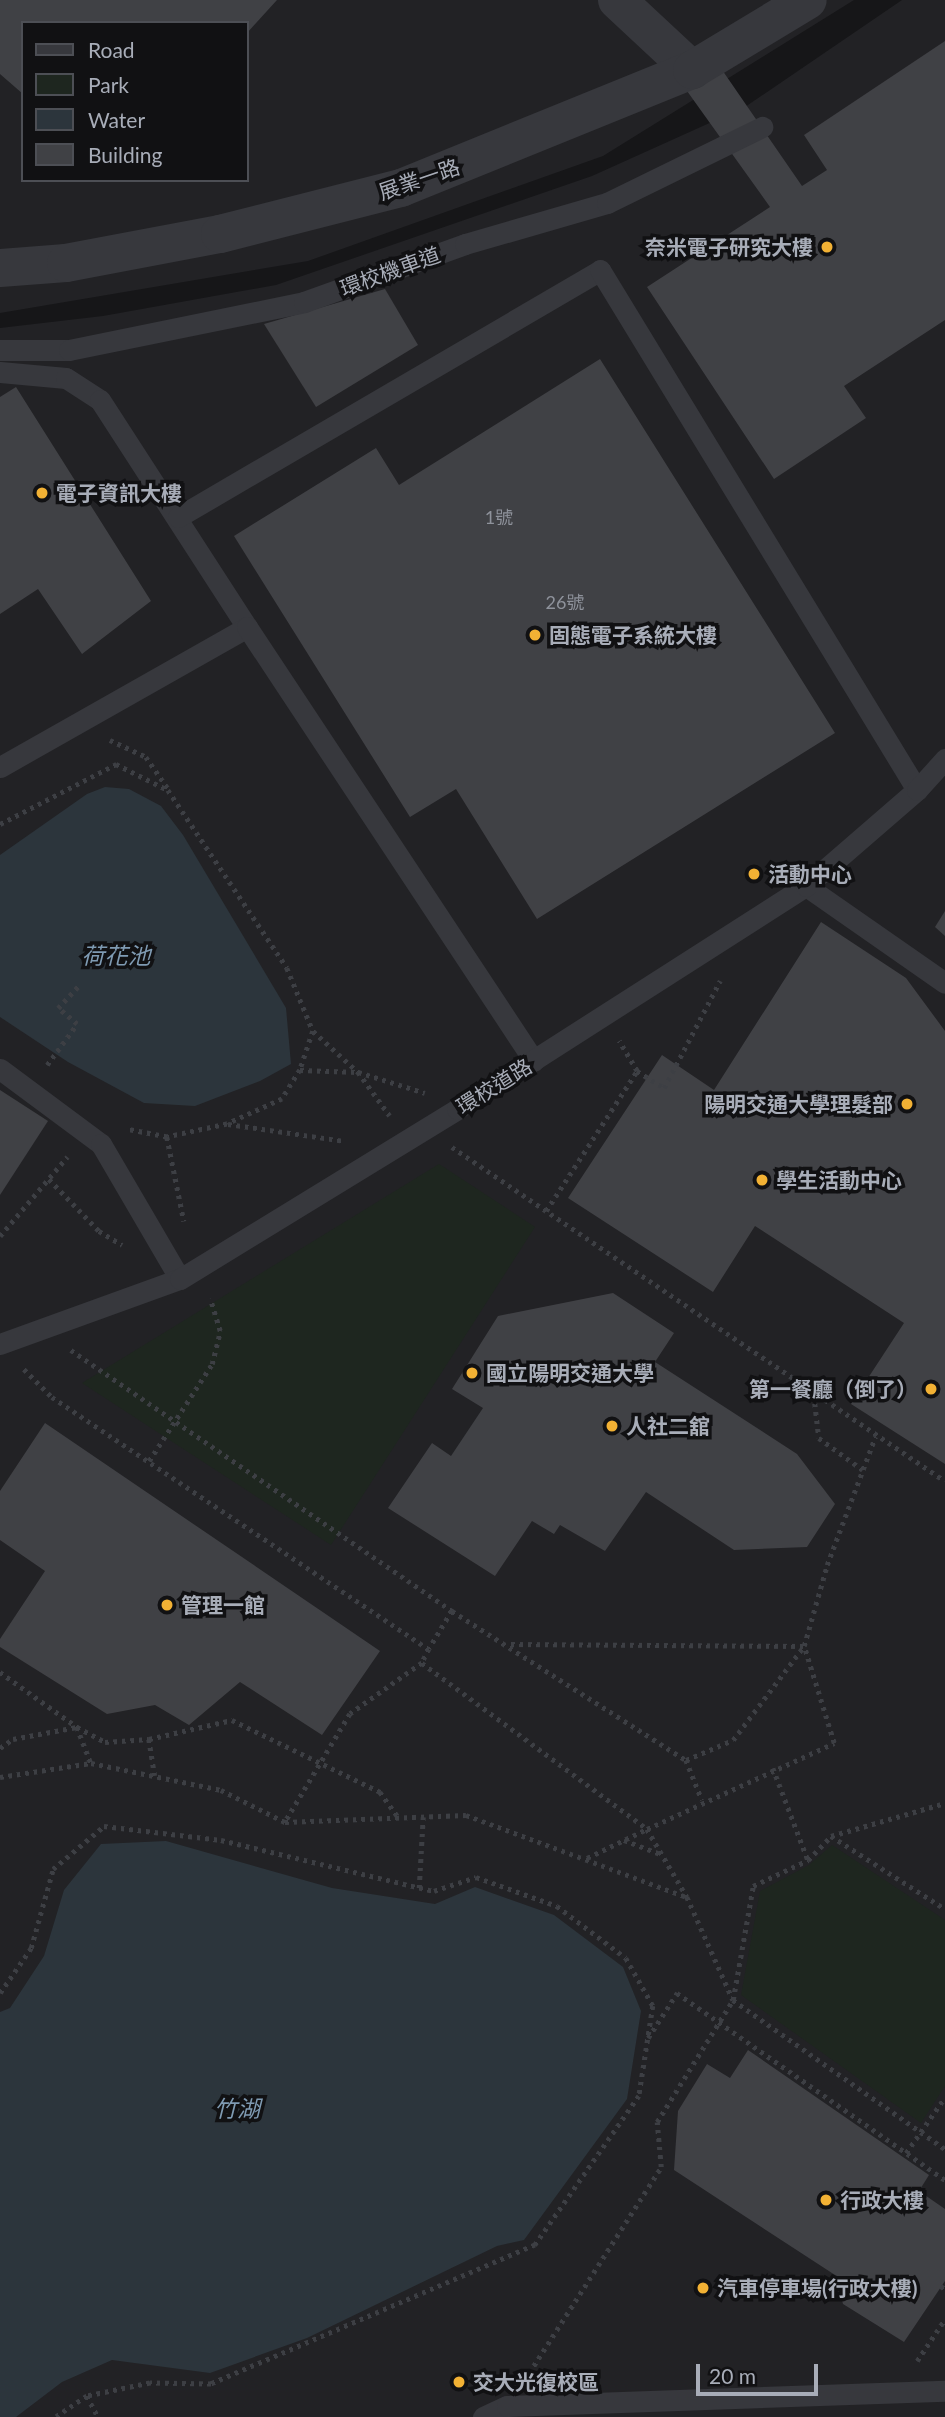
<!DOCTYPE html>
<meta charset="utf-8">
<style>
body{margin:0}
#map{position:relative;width:945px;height:2417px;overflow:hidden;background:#161618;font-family:Lato,"Noto Sans TC",sans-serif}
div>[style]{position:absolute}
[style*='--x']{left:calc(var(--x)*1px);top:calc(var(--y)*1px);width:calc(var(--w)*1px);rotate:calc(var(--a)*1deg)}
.built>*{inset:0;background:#222225}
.green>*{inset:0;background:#1e261f}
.water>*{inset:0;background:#2c353c}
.building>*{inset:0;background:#404145}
.path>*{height:4.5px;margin-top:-2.25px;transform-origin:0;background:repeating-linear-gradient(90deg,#3d3f44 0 3.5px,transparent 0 8.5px)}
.lane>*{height:21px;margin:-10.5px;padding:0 10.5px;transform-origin:10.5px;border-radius:10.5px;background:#37383d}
.street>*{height:38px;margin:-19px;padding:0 19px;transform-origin:19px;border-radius:19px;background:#37383d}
.dots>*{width:19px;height:19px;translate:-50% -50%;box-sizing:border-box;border:4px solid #111113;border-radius:50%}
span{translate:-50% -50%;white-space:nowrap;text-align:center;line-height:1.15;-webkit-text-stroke:7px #111113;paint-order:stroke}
.number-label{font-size:18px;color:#8e929b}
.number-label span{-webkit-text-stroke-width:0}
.street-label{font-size:21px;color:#a8adb8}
.poi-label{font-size:21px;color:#a8adb8;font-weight:700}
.right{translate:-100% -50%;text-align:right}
.left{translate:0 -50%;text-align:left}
.water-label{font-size:23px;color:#7f9bb3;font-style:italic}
.legend{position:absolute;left:21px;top:21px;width:228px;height:161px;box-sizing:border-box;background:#111113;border:2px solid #4d4f55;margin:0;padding:9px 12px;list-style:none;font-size:21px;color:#a8adb8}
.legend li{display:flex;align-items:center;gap:14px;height:35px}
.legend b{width:35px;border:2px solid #4d4f55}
.scale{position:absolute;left:696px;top:2364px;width:122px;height:32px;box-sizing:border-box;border:4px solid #a8adb8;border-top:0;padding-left:9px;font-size:21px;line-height:24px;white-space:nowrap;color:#a8adb8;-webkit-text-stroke:5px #111113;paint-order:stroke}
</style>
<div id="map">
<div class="built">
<i style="clip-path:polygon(evenodd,0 0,854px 0,603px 156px,308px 261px,0 313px,0 0,23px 23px,247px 23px,247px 180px,23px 180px,23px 23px)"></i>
<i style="clip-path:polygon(902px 0,945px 0,945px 2417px,0 2417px,0 328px,103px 316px,276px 285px,592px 176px,745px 107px)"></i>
</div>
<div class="green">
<i style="clip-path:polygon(439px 1164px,535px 1227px,331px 1545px,82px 1383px)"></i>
<i style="clip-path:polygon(832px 1845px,945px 1920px,945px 2086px,921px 2123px,741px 1995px,760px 1891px,809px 1865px)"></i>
</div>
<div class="water">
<i style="clip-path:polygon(105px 787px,129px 789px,161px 806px,183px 835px,286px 1008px,291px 1064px,260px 1081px,195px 1106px,144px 1103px,68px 1062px,0 1017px,0 855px,87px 794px)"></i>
<i style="clip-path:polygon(166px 1841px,332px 1888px,435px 1904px,475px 1887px,554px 1915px,623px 1967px,641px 2011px,627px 2099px,524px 2240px,497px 2246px,307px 2338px,210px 2373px,112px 2360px,62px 2382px,16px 2417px,0 2417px,0 2012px,10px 2008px,44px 1956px,64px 1890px,101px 1844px)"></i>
</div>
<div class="building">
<i style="clip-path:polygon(0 0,277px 0,247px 33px,247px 23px,23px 23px,23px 94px,0 74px)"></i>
<i style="clip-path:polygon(945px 41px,945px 320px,844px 386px,866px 418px,774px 479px,647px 287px,770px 207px,682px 84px,718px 64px,802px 186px,827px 170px,804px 135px)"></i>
<i style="clip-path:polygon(385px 289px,418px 345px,316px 407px,264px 324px)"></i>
<i style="clip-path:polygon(600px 359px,835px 733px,537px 919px,456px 789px,410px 817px,234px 536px,376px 448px,399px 485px)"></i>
<i style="clip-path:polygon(16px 387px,151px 601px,82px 654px,38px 589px,0 614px,0 397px)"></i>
<i style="clip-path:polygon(945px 911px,945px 936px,935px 927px)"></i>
<i style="clip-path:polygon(821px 922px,906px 978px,945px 1031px,945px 1464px,851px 1404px,904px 1323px,755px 1226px,713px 1292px,568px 1198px,662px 1055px,714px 1090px)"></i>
<i style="clip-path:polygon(0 1090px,48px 1121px,0 1195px)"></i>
<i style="clip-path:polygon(613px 1293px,674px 1333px,655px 1362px,797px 1454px,835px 1504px,807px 1547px,734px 1550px,646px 1492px,605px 1551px,560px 1525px,554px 1534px,532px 1521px,495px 1576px,388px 1508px,432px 1443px,451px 1456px,483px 1408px,452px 1389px,498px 1316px)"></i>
<i style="clip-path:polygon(45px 1423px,380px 1651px,322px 1735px,240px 1682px,189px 1725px,155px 1705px,107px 1714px,0 1647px,0 1639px,45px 1571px,0 1540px,0 1491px)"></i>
<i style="clip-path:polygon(748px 2050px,929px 2175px,919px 2191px,945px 2209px,945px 2281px,904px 2342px,843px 2304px,835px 2275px,674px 2170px,678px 2111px,707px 2064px,730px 2078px)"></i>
</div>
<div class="path">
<i style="--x:110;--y:740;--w:40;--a:25"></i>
<i style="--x:146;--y:757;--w:39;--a:55"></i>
<i style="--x:0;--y:824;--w:131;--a:-27.3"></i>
<i style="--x:116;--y:764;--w:58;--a:26.6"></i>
<i style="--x:168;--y:790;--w:214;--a:56.2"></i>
<i style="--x:287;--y:968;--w:68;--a:67.6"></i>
<i style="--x:313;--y:1031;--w:41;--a:108.4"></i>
<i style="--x:300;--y:1070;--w:34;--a:122"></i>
<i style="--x:282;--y:1099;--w:60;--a:155.6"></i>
<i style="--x:227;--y:1124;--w:61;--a:167.8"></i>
<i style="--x:167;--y:1137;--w:38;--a:-169"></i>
<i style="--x:313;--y:1031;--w:61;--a:42.3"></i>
<i style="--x:358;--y:1072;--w:54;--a:54"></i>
<i style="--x:47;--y:1065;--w:51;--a:-53.8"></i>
<i style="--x:77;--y:1024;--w:25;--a:-140"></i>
<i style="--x:58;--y:1008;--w:33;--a:-47"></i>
<i style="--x:300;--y:1070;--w:58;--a:2"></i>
<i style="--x:358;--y:1072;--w:70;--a:17.4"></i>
<i style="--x:637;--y:1071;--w:32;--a:32"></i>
<i style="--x:664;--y:1088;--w:121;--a:-62.4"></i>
<i style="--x:228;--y:1124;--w:117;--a:8.3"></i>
<i style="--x:167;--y:1137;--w:86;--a:78.6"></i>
<i style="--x:452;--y:1147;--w:595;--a:34.12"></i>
<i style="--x:49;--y:1179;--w:72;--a:46.1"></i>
<i style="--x:99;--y:1231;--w:27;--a:31"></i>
<i style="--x:546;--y:1211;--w:167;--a:-57"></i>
<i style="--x:637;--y:1071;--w:35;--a:-121"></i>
<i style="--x:0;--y:1236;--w:104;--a:-49.7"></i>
<i style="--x:71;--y:1350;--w:462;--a:34.4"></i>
<i style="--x:452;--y:1611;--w:44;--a:121.2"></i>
<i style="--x:24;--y:1369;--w:40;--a:45"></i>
<i style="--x:52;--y:1397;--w:453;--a:33.8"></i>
<i style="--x:429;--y:1649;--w:16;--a:117"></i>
<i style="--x:422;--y:1663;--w:88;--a:144.7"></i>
<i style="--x:350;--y:1714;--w:126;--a:121"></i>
<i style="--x:814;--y:1395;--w:43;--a:83.4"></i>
<i style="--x:819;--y:1438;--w:54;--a:36"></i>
<i style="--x:149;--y:1461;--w:116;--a:-57"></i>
<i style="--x:212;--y:1364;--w:34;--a:-76"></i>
<i style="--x:220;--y:1331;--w:34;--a:-107"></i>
<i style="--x:452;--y:1611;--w:277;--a:32.5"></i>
<i style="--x:686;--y:1760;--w:43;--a:68.2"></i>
<i style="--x:511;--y:1644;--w:292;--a:0.4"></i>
<i style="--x:422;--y:1663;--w:280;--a:36.4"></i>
<i style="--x:647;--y:1829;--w:206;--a:-24.7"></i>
<i style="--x:834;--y:1743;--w:102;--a:-107.2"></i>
<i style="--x:0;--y:1672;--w:95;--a:35.5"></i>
<i style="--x:77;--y:1727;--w:39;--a:69"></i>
<i style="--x:149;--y:1739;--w:85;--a:-12.9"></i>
<i style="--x:232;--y:1720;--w:165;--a:25.9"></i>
<i style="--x:380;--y:1792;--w:31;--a:54"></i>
<i style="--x:0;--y:1748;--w:16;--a:-35"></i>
<i style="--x:13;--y:1739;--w:65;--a:-10.6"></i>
<i style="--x:77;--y:1727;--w:32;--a:28"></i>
<i style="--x:105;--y:1742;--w:44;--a:-3.9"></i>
<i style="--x:149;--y:1739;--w:37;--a:81"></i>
<i style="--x:686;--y:1760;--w:51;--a:-23.1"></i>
<i style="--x:733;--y:1740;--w:118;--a:-52.9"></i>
<i style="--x:804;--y:1646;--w:84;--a:-74.1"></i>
<i style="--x:827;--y:1565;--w:137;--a:-69.4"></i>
<i style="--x:773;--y:1768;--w:98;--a:69.2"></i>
<i style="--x:0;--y:1777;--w:92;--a:-8.7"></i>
<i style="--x:91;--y:1763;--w:133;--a:11.7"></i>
<i style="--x:221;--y:1790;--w:72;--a:26.6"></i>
<i style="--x:285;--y:1822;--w:181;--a:-2.2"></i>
<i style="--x:466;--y:1815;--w:236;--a:20.4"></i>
<i style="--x:831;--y:1836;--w:135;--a:32.6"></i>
<i style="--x:624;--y:1840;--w:40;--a:21"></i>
<i style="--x:587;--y:1858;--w:67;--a:-25.8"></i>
<i style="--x:647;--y:1829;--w:79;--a:59.5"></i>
<i style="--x:687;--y:1897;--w:113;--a:65.9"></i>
<i style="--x:733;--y:2000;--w:259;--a:35.1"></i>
<i style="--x:419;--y:1888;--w:71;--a:-86.8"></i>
<i style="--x:0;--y:1993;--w:55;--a:-55.4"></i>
<i style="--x:31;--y:1948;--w:82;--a:-74.4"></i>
<i style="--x:53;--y:1869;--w:67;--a:-40.1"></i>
<i style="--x:104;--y:1826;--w:118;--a:6.8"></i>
<i style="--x:221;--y:1840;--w:219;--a:13.5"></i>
<i style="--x:434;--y:1891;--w:44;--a:-18.4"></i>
<i style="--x:476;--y:1877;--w:86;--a:19.7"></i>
<i style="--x:557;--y:1906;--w:86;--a:37"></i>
<i style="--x:626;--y:1958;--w:55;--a:60.6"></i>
<i style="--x:653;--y:2006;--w:91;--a:98.8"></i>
<i style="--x:639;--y:2096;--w:182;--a:124.9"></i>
<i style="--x:535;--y:2245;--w:353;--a:156.8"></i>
<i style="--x:211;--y:2384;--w:61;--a:-179.1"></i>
<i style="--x:150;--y:2383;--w:64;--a:168.3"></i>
<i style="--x:87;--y:2396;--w:37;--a:146"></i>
<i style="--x:648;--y:2038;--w:54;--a:-57.2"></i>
<i style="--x:677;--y:1993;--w:327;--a:34.9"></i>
<i style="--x:906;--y:2153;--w:68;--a:-55.1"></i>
<i style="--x:941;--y:2286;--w:5;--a:37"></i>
<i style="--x:917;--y:2361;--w:50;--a:-56.3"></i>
<i style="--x:529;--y:2373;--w:245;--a:-57.3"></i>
<i style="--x:661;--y:2167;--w:45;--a:-95.1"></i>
<i style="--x:657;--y:2122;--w:144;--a:-58.1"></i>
<i style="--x:733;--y:2000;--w:116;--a:-80"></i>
<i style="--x:753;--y:1886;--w:61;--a:-25.3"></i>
<i style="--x:808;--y:1860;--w:33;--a:-46"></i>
<i style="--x:831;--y:1836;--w:119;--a:-16.1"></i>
<i style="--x:87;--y:2396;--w:24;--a:62"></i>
</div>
<div class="lane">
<i style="--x:0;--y:350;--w:69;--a:0"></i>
<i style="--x:69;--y:350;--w:240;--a:-11.5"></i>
<i style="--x:304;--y:302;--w:171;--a:-19.8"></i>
<i style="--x:465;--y:244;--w:148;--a:-16.1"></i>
<i style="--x:607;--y:203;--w:173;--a:-26.1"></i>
<i style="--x:0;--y:372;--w:66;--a:5.2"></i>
<i style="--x:66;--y:378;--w:40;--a:32.9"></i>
<i style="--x:100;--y:400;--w:270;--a:57.1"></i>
<i style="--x:178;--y:517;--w:489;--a:-30.3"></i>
<i style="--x:600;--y:270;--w:609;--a:58.63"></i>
<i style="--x:0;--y:767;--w:284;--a:-29.5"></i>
<i style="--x:247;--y:627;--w:520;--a:56.52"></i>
<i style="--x:806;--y:886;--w:169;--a:34.9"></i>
<i style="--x:0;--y:1069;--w:126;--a:36.6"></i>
<i style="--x:101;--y:1144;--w:156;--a:59.7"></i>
<i style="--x:0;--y:1344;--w:191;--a:-19.9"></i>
<i style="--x:180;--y:1279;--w:325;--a:-31.5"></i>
<i style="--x:457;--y:1109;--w:414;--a:-32.6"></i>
<i style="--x:806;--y:886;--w:147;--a:-40.9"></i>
<i style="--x:917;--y:790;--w:42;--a:-47.9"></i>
<i style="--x:483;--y:2417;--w:26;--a:-25"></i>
<i style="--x:507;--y:2406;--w:438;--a:-2"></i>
</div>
<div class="street">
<i style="--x:617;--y:0;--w:103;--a:43"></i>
<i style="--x:0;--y:268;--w:66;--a:-4.3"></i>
<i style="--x:66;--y:263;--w:157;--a:-10.7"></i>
<i style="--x:220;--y:234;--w:187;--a:-14.3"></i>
<i style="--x:401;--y:188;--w:314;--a:-22.1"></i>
<i style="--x:692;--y:70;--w:135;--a:-31.1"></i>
</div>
<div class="dots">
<i style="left:827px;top:247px;background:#f2b134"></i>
<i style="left:42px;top:493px;background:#f2b134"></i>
<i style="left:535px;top:635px;background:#f2b134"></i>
<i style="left:754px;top:874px;background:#f2b134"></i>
<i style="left:907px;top:1104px;background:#f2b134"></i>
<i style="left:762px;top:1180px;background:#f2b134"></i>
<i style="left:472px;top:1373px;background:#f2b134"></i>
<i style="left:931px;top:1389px;background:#f2b134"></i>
<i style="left:612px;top:1426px;background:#f2b134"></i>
<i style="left:167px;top:1605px;background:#f2b134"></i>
<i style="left:826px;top:2200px;background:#f2b134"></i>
<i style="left:703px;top:2288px;background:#f2b134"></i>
<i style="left:459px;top:2382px;background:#f2b134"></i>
</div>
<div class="number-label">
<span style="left:499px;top:517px">1號</span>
<span style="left:565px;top:602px">26號</span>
</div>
<div class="street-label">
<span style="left:419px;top:179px;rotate:-19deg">展業一路</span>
<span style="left:390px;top:271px;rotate:-20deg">環校機車道</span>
<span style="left:494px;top:1086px;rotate:-32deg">環校道路</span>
</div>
<div class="poi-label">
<span class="right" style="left:813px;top:247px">奈米電子研究大樓</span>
<span class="left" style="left:56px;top:493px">電子資訊大樓</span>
<span class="left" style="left:549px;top:635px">固態電子系統大樓</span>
<span class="left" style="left:768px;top:874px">活動中心</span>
<span class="right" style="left:893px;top:1104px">陽明交通大學理髮部</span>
<span class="left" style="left:776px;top:1180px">學生活動中心</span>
<span class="left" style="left:486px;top:1373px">國立陽明交通大學</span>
<span class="right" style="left:917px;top:1389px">第一餐廳（倒了）</span>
<span class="left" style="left:626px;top:1426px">人社二舘</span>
<span class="left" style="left:181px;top:1605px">管理一館</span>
<span class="left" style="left:840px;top:2200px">行政大樓</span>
<span class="left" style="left:717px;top:2288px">汽車停車場(行政大樓)</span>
<span class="left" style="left:473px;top:2382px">交大光復校區</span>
</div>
<div class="water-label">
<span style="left:116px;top:955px">荷花池</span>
<span style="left:237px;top:2108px">竹湖</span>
</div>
<ul class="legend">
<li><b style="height:9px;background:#37383d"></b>Road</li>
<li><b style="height:19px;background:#1e261f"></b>Park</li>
<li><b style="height:19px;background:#2c353c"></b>Water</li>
<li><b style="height:19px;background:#404145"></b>Building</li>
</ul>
<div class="scale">20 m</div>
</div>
